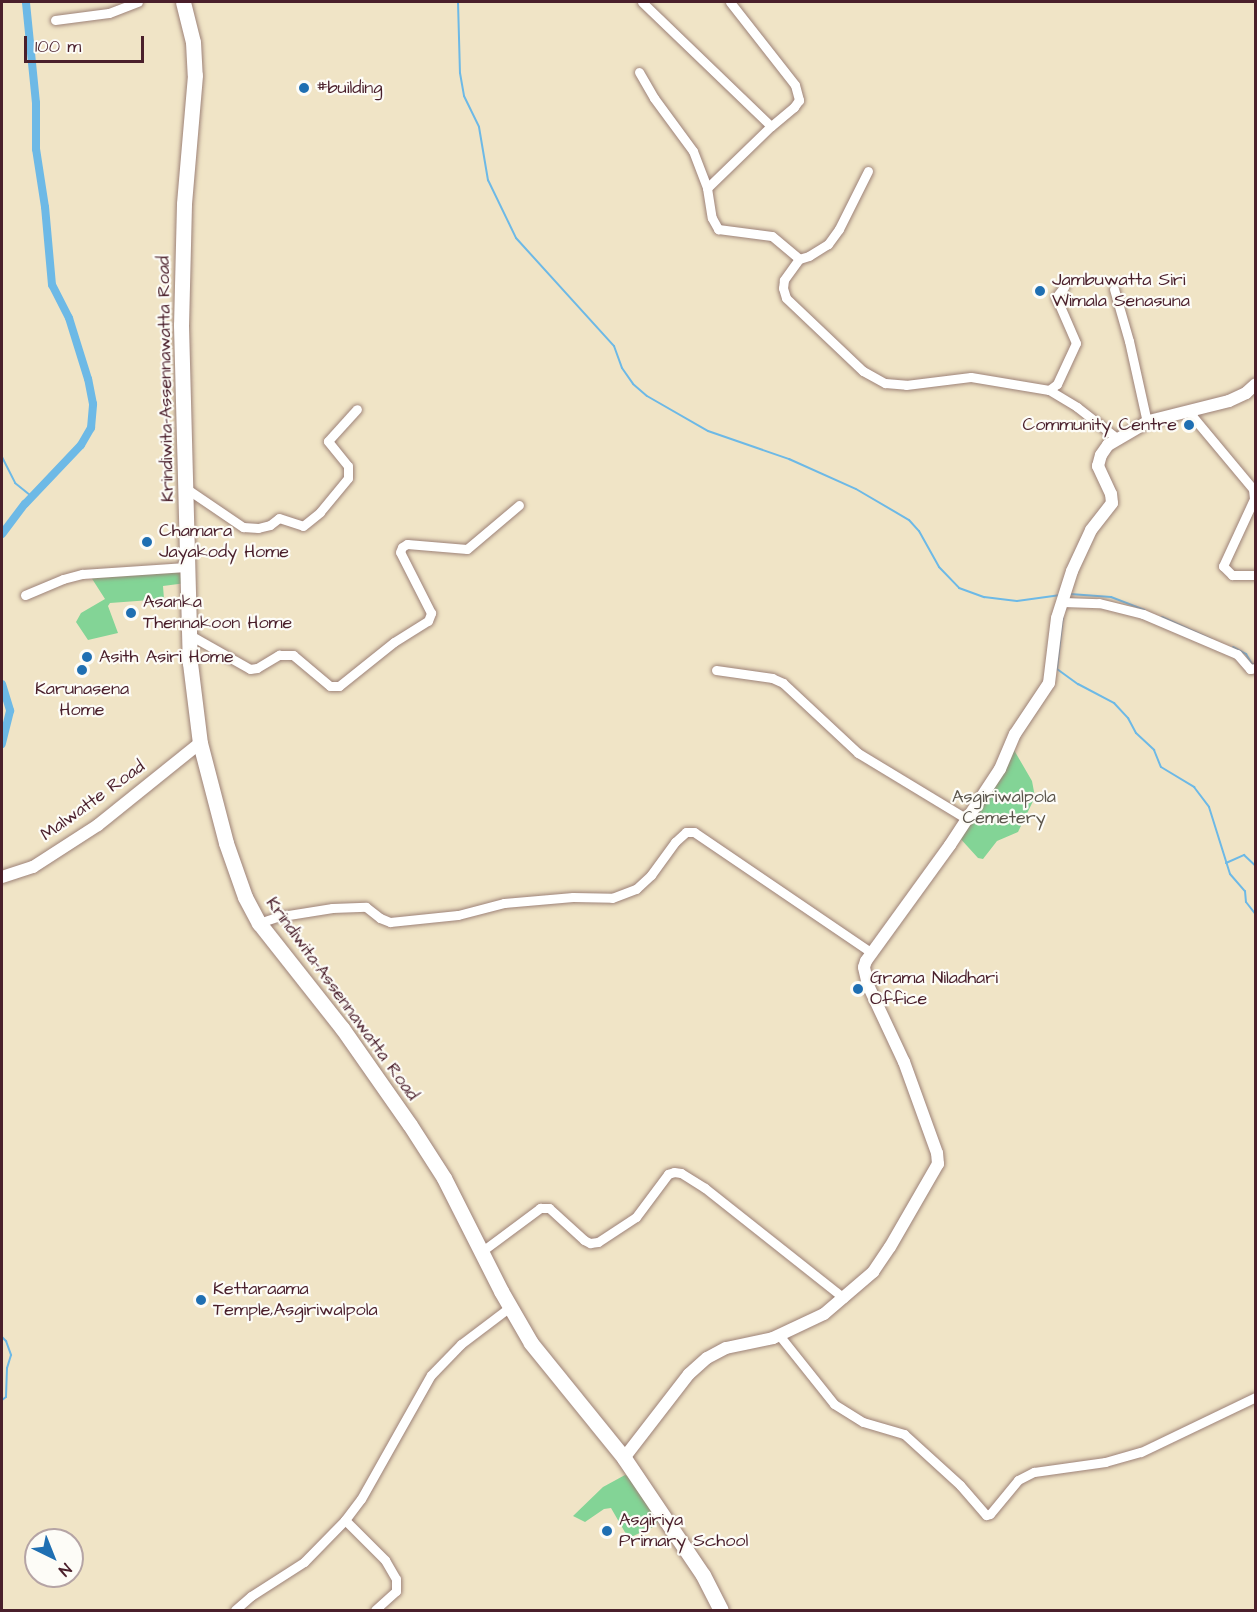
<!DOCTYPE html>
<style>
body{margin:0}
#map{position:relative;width:1257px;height:1612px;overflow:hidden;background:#f0e4c6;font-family:"Architects Daughter",sans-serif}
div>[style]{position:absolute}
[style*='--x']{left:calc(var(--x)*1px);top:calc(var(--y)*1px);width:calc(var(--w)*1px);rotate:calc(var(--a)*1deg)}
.green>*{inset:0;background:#83d496}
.stream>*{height:2px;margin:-1px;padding:0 1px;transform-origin:1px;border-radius:1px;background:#6db9e6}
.canal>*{height:8px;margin:-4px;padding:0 4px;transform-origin:4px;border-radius:4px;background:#6db9e6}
.roads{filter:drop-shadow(0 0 2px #9d8278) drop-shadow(0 0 2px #9d8278)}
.minor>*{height:9px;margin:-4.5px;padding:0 4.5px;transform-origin:4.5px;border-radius:4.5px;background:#fff}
.tertiary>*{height:12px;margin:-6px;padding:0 6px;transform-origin:6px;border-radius:6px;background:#fff}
.primary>*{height:15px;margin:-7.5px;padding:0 7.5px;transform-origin:7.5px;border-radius:7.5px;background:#fff}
.dots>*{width:16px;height:16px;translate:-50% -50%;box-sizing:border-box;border:3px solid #fdfcf7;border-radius:50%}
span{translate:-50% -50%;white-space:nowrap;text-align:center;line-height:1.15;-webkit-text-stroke:4.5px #fdfcf7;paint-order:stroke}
.poi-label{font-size:18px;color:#4a1f2b}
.left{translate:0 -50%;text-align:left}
.right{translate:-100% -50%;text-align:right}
.street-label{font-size:18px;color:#4a1f2b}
.park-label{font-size:18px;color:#5b554b}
.frame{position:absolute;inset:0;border:3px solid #4a1f2b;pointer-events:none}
.north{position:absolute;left:24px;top:1528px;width:60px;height:60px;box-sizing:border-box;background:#fdfcf7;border:2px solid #b5a4a5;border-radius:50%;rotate:137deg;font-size:16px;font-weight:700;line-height:24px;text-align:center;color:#4a1f2b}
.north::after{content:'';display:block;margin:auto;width:21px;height:27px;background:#1f6fb2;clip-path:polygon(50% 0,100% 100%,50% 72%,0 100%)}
.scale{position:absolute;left:24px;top:36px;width:120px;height:27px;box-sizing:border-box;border:3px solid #4a1f2b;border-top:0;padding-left:8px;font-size:18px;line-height:21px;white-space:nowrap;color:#4a1f2b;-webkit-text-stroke:4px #fdfcf7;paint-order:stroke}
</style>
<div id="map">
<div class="green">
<i style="clip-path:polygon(186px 567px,186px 583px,163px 586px,164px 599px,110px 603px,108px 606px,118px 633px,88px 640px,76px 622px,81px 613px,105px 599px,89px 574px)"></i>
<i style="clip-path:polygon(1014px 750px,1032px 781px,1035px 797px,1018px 832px,997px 841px,983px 859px,978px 858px,958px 836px)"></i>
<i style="clip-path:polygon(625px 1475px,631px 1477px,659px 1520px,655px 1526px,631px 1537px,626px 1534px,611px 1508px,604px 1509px,585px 1522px,573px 1516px,603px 1487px)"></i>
</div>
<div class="stream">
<i style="--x:458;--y:2;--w:71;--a:88.4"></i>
<i style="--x:460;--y:73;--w:23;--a:80"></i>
<i style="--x:464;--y:96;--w:34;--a:64"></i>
<i style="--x:479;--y:127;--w:54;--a:80.4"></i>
<i style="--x:488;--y:180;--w:64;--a:64.2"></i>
<i style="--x:516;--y:238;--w:146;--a:47.8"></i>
<i style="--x:614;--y:346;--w:23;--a:70"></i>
<i style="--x:622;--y:368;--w:19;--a:55"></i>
<i style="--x:633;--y:384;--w:18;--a:41"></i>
<i style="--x:647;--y:396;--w:70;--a:29.8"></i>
<i style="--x:708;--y:431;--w:86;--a:19.1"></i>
<i style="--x:789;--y:459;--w:73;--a:24.1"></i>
<i style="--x:856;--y:489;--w:61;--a:30.3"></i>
<i style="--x:909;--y:520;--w:15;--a:48"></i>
<i style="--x:919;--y:531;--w:41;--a:60.9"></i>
<i style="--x:939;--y:567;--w:29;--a:46"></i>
<i style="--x:959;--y:588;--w:27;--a:20"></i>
<i style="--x:984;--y:597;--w:33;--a:7"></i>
<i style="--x:1017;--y:601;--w:44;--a:-7.8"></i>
<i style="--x:2;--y:457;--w:29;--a:63"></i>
<i style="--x:15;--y:483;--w:22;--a:39"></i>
<i style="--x:1070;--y:594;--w:41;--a:4.2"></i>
<i style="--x:1111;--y:597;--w:36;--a:21"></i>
<i style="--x:1063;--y:616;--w:53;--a:96.5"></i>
<i style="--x:1057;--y:669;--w:26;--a:36"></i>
<i style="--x:1078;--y:684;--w:41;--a:27.8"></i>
<i style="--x:1114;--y:703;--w:21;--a:47"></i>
<i style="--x:1128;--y:718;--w:17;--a:62"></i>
<i style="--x:1136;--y:733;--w:25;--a:43"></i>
<i style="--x:1154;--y:750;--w:18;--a:68"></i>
<i style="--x:1161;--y:767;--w:39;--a:31"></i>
<i style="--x:1194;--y:787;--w:25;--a:53"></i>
<i style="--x:1209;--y:807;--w:70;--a:72.6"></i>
<i style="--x:1230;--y:874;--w:23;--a:49"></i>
<i style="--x:1245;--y:891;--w:11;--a:85"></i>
<i style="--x:1246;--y:902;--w:16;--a:52"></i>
<i style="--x:1162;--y:617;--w:54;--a:24.2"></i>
<i style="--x:1233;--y:647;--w:15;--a:28"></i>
<i style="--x:1246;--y:654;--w:12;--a:59"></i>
<i style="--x:1252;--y:664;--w:4;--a:0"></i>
<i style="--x:1226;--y:863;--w:20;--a:-24"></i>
<i style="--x:1244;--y:855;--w:16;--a:43"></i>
<i style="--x:2;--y:1337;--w:6;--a:45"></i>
<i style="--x:6;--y:1341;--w:15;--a:70"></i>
<i style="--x:11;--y:1355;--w:14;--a:107"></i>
<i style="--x:7;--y:1368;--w:29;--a:92"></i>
<i style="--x:6;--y:1397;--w:5;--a:143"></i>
</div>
<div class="canal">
<i style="--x:2;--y:534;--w:38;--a:-53"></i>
<i style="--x:25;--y:504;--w:81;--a:-46.5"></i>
<i style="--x:81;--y:445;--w:20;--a:-60"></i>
<i style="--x:91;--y:428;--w:24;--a:-85"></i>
<i style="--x:93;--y:404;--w:25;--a:-101"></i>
<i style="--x:88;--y:379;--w:64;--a:-107.3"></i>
<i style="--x:69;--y:318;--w:37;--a:-117"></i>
<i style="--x:52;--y:285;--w:78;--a:-95.1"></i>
<i style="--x:45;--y:207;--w:59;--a:-98.8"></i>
<i style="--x:36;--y:149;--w:46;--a:-90"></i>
<i style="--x:36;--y:103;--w:101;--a:-95.7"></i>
<i style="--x:2;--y:684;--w:28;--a:73"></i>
<i style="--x:10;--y:711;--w:34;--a:104"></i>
</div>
<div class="roads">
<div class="minor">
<i style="--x:642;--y:2;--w:179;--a:43.9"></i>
<i style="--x:730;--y:2;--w:105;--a:51.9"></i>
<i style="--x:795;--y:85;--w:16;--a:75"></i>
<i style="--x:799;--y:100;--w:9;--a:126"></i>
<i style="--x:794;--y:107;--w:30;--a:140"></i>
<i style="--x:771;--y:126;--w:89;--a:135.9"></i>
<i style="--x:707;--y:188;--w:30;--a:81"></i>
<i style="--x:712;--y:218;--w:13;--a:61"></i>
<i style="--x:718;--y:229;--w:54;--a:7.4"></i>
<i style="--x:772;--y:236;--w:35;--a:40"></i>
<i style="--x:55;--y:20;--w:54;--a:-7.4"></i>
<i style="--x:109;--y:13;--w:31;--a:-21"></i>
<i style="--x:639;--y:72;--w:30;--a:60"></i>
<i style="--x:654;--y:98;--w:66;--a:53.7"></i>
<i style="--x:693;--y:151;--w:40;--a:69"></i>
<i style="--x:868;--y:171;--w:65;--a:116.6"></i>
<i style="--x:839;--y:229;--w:19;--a:126"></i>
<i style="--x:828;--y:244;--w:22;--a:148"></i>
<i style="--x:809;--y:256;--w:10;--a:163"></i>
<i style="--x:799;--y:259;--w:26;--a:126"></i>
<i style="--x:784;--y:280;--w:8;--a:97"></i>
<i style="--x:783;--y:288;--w:10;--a:73"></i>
<i style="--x:786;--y:298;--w:106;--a:43.5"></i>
<i style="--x:863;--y:371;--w:25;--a:29"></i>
<i style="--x:885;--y:383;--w:21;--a:5"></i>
<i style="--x:906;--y:385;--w:65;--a:-7"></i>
<i style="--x:971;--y:377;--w:79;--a:9.5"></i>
<i style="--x:1049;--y:390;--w:33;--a:31"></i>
<i style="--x:1077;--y:407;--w:52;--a:38"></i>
<i style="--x:1114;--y:289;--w:54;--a:73.9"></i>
<i style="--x:1129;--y:341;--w:83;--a:77.5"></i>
<i style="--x:1049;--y:390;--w:10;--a:-37"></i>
<i style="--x:1057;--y:384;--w:45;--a:-65.1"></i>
<i style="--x:1076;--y:343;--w:50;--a:-113.5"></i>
<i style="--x:1056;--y:297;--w:13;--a:-51"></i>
<i style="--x:1190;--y:411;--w:7;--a:63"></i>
<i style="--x:1193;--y:417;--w:94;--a:50.2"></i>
<i style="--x:1253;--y:489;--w:10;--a:84"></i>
<i style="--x:1254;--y:499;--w:74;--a:114.8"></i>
<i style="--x:1223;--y:566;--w:13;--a:45"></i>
<i style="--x:1232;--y:575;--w:24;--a:0"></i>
<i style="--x:187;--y:489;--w:68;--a:34.2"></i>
<i style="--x:243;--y:527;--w:15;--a:4"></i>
<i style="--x:258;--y:528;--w:12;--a:-14"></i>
<i style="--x:270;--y:525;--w:11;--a:-38"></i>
<i style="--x:279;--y:518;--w:25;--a:18"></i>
<i style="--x:303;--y:526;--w:22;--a:-39"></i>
<i style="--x:320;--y:512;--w:44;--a:-50.5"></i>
<i style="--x:348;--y:478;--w:12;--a:-90"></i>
<i style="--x:348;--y:466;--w:32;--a:-129"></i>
<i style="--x:328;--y:441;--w:43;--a:-47.8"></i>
<i style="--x:25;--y:595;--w:41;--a:-22.8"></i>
<i style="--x:63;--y:579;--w:20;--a:-15"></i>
<i style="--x:82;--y:574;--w:104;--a:-3.9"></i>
<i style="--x:1063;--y:602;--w:36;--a:2"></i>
<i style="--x:1099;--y:603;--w:45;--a:14"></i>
<i style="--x:1143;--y:614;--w:102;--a:23.1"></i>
<i style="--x:1237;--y:654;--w:20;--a:49"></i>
<i style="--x:1250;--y:669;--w:6;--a:-9"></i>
<i style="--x:188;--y:634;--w:71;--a:29.4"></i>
<i style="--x:250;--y:669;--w:7;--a:-8"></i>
<i style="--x:257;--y:668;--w:26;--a:-31"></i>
<i style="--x:279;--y:655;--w:14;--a:0"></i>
<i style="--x:293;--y:655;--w:48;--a:40"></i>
<i style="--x:330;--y:686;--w:9;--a:0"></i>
<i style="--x:339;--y:686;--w:70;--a:-38.7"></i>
<i style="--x:394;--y:642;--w:40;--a:-32"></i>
<i style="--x:428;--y:621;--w:9;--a:-69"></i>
<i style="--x:431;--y:613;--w:68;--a:-116.9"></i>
<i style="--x:400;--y:552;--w:5;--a:-68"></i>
<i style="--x:402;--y:547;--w:6;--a:-31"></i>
<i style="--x:407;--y:544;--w:60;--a:4.8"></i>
<i style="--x:467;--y:549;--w:68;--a:-40.2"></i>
<i style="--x:716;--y:670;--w:57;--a:8.1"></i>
<i style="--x:772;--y:678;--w:12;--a:24"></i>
<i style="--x:783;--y:683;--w:103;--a:43"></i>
<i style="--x:858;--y:753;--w:127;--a:31.2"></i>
<i style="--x:259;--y:923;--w:18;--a:-19"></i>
<i style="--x:276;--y:917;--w:57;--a:-9.1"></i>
<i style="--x:332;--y:908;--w:34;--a:-2"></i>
<i style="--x:366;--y:907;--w:18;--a:38"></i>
<i style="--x:380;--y:918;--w:11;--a:22"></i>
<i style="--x:390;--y:922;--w:68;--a:-5.9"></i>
<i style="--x:458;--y:915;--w:48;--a:-14.6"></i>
<i style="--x:504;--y:903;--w:69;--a:-5"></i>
<i style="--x:573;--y:897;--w:39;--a:1"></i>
<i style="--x:612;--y:898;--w:26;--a:-21"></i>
<i style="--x:636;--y:889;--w:21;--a:-43"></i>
<i style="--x:651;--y:875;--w:41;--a:-54"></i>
<i style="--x:675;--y:842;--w:15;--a:-42"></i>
<i style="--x:686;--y:832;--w:8;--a:0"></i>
<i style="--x:694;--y:832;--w:215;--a:34.2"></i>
<i style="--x:481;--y:1252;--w:74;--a:-36.7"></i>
<i style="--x:540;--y:1208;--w:9;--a:0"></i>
<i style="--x:549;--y:1208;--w:47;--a:42.4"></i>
<i style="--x:584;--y:1240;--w:7;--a:27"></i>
<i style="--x:590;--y:1243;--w:8;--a:-7"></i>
<i style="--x:598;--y:1242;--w:45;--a:-33.3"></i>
<i style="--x:636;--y:1217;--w:54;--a:-53.3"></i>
<i style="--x:668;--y:1174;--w:6;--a:-18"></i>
<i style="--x:674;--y:1172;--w:7;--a:8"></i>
<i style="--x:681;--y:1173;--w:28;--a:32"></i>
<i style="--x:705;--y:1188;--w:177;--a:38.4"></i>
<i style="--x:779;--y:1335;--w:88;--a:51.4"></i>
<i style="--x:834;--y:1404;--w:34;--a:32"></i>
<i style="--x:863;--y:1422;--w:43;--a:16.3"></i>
<i style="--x:904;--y:1434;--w:76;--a:42.3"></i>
<i style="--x:960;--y:1485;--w:40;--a:49"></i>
<i style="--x:986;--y:1515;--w:4;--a:-14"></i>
<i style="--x:990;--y:1514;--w:44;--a:-50.5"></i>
<i style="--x:1018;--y:1480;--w:18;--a:-27"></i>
<i style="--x:1034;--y:1472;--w:72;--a:-8"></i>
<i style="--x:1105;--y:1462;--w:37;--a:-16"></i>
<i style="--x:1141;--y:1452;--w:127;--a:-25.6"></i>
<i style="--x:345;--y:1520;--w:57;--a:45"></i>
<i style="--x:385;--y:1560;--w:22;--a:60"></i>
<i style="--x:396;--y:1579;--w:12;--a:90"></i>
<i style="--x:396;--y:1591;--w:28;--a:138"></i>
<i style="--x:235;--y:1610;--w:21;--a:-41"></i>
<i style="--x:251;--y:1596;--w:63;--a:-32.7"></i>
<i style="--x:304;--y:1562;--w:59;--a:-45.7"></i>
<i style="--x:345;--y:1520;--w:26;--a:-53"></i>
<i style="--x:361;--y:1499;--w:142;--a:-60.6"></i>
<i style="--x:431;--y:1375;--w:43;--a:-45.9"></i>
<i style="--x:461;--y:1344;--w:61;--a:-37.1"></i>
</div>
<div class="tertiary">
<i style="--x:2;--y:877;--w:33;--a:-18"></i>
<i style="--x:33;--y:867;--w:77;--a:-32.9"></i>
<i style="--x:98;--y:825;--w:131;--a:-38.8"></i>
<i style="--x:624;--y:1458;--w:106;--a:-52.3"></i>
<i style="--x:689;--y:1374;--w:24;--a:-42"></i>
<i style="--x:707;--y:1358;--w:21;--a:-28"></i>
<i style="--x:726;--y:1348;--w:48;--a:-12"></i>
<i style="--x:773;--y:1338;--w:56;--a:-25.2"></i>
<i style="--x:824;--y:1314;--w:65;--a:-40.6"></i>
<i style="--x:873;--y:1272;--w:30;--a:-56"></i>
<i style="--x:890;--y:1247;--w:96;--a:-60"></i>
<i style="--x:938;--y:1164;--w:11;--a:-95"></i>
<i style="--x:937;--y:1153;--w:97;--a:-109.9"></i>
<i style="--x:904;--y:1062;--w:85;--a:-115.1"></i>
<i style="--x:868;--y:985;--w:18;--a:-103"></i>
<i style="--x:864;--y:967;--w:6;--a:-72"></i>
<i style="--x:866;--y:961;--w:143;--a:-54.1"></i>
<i style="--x:950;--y:845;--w:91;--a:-56.7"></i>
<i style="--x:1000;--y:769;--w:38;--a:-67"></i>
<i style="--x:1015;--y:734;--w:61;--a:-56.3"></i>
<i style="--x:1049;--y:683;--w:65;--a:-83"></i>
<i style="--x:1057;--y:618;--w:49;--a:-72.3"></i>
<i style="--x:1072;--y:571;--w:45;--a:-65.1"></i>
<i style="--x:1091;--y:530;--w:34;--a:-52"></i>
<i style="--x:1112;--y:503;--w:9;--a:-96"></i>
<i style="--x:1111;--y:494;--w:31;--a:-115"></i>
<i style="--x:1098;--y:466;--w:11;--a:-75"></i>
<i style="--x:1101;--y:455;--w:12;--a:-55"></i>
<i style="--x:1108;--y:445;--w:48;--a:-30.3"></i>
<i style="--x:1149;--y:421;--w:82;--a:-14"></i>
<i style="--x:1229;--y:401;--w:19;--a:-25"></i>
<i style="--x:1246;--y:393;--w:13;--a:-42"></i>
</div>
<div class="primary">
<i style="--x:183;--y:2;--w:41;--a:76"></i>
<i style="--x:193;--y:42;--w:33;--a:87"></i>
<i style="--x:195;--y:75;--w:129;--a:94.9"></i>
<i style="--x:184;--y:204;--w:121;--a:91.4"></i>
<i style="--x:181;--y:325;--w:338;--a:88.5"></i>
<i style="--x:190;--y:663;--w:81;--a:82.9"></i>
<i style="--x:200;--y:743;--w:103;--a:75.4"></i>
<i style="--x:226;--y:843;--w:57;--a:70.6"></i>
<i style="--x:245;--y:897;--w:30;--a:62"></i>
<i style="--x:259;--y:923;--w:134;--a:51.7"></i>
<i style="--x:342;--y:1028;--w:118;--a:55"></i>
<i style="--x:410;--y:1125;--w:63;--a:57.3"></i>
<i style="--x:444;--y:1178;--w:127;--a:63.2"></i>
<i style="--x:501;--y:1291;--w:60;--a:60"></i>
<i style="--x:531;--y:1343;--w:148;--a:51"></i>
<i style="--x:624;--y:1458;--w:141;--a:56"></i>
<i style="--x:703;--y:1575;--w:39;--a:63"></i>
</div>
</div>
<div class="dots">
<i style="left:304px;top:88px;background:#1f6fb2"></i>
<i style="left:1040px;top:291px;background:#1f6fb2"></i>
<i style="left:1189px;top:425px;background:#1f6fb2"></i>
<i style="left:147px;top:542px;background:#1f6fb2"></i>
<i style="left:131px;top:613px;background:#1f6fb2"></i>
<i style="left:87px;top:657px;background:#1f6fb2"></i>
<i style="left:82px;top:670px;background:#1f6fb2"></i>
<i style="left:858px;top:989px;background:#1f6fb2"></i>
<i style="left:201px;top:1300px;background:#1f6fb2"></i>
<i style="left:607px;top:1531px;background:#1f6fb2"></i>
</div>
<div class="poi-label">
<span class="left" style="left:316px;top:88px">#building</span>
<span class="left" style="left:1052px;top:291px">Jambuwatta Siri<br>Wimala Senasuna</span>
<span class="right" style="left:1177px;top:425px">Community Centre</span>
<span class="left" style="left:159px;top:542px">Chamara<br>Jayakody Home</span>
<span class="left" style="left:143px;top:613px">Asanka<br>Thennakoon Home</span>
<span class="left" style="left:99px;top:657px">Asith Asiri Home</span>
<span style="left:82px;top:700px">Karunasena<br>Home</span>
<span class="left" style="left:870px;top:989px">Grama Niladhari<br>Office</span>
<span class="left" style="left:213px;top:1300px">Kettaraama<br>Temple,Asgiriwalpola</span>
<span class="left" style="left:619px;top:1531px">Asgiriya<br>Primary School</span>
</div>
<div class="street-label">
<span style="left:166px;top:379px;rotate:-91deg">Krindiwita-Assennawatta Road</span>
<span style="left:93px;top:801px;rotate:-36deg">Malwatte Road</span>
<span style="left:342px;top:999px;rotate:54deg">Krindiwita-Assennawatta Road</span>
</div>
<div class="park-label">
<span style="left:1004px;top:808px">Asgiriwalpola<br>Cemetery</span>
</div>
<div class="frame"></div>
<div class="north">N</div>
<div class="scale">100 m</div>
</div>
